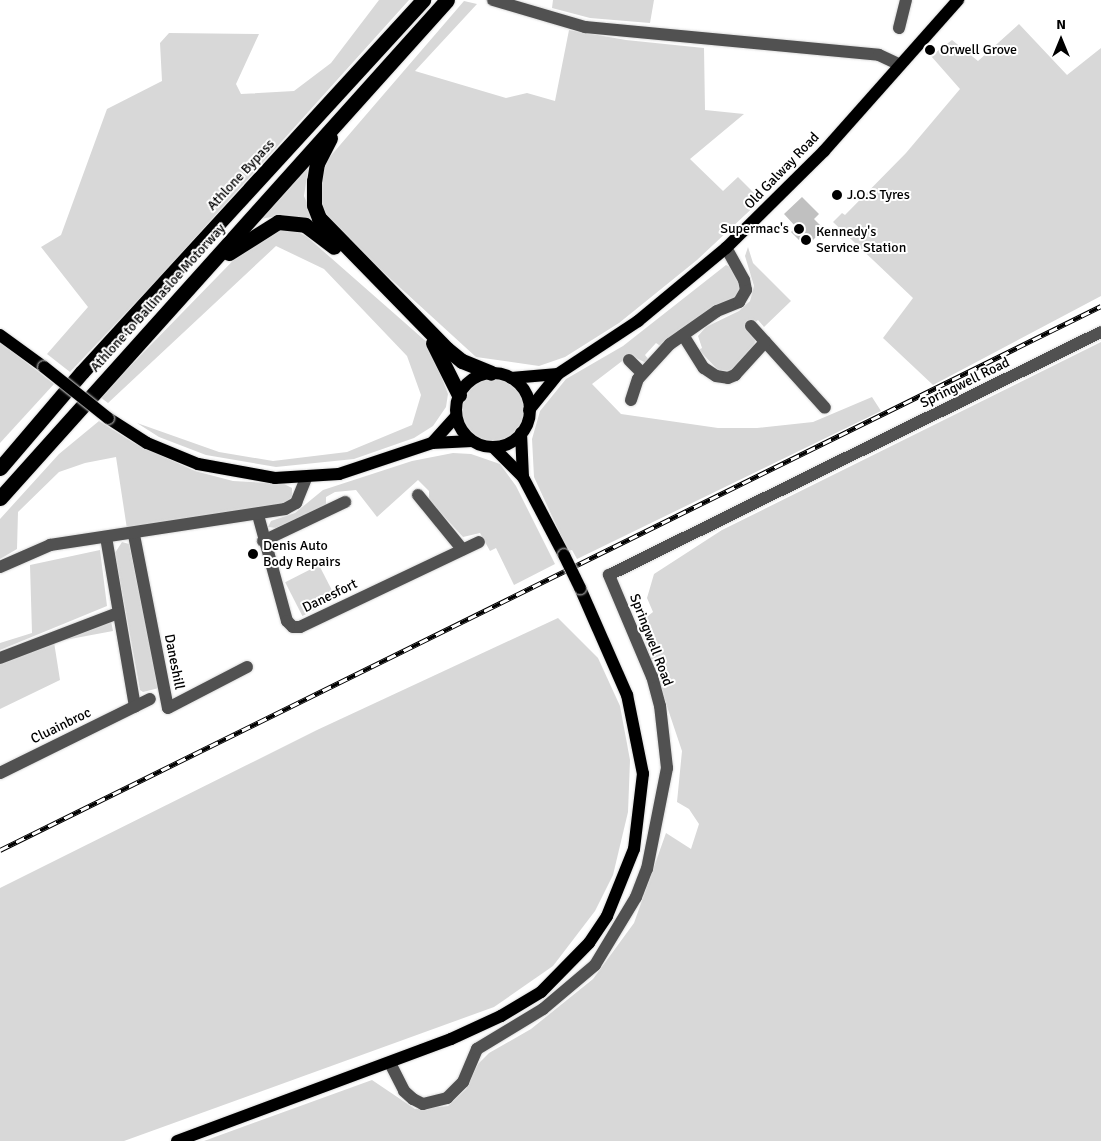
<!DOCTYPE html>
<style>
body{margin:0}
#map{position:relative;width:1101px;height:1141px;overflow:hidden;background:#fff;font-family:Signika,sans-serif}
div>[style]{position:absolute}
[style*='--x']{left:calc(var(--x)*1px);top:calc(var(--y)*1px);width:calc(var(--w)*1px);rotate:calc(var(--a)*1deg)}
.green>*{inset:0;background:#d8d8d8;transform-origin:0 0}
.round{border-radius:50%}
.building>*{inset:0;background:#c0c0c0}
.roads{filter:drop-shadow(0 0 1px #dbdbdb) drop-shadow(0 0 1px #dbdbdb)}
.minor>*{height:12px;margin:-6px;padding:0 6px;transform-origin:6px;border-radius:6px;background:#515151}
.major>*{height:12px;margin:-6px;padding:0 6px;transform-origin:6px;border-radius:6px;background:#000}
.major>.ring{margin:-6px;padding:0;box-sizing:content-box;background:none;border:12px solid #000;border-radius:50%}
.highway>*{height:15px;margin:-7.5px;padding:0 7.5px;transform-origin:7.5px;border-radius:7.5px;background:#000}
.rail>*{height:5px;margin-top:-2.5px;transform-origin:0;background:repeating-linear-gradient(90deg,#fff 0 9px,#000 0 18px);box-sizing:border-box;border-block:1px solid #000}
.bridges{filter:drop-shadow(0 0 1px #dbdbdb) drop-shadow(0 0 1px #dbdbdb)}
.major-bridge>*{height:12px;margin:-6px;padding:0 6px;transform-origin:6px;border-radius:6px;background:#000}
.dots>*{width:14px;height:14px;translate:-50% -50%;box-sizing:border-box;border:2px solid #fff;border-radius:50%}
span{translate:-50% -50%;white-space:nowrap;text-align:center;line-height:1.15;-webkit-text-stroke:4px #fff;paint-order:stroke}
.poi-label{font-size:14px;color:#000}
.left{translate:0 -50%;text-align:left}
.right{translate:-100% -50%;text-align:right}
.street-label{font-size:14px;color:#000}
.north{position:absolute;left:1036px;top:15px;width:50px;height:50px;-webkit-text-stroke:4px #fff;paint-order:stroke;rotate:0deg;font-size:14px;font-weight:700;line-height:20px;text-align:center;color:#000}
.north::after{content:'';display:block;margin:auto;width:18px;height:22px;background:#000;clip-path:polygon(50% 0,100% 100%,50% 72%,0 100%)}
</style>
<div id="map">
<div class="green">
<i style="clip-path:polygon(379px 0,409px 0,158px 279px,70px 372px,47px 354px,88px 307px,41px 247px,61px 235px,107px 109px,162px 81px,160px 43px,169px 33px,259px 34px,236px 84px,241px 94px,294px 91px,331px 63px)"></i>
<i style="clip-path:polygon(553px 0,654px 0,650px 23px,590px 18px,552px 8px)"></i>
<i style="clip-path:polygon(464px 1px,477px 4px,415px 71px,506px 98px,527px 93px,555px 101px,569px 30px,626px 40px,704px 48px,705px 110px,744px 114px,690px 159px,723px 191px,738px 177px,761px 200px,697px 260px,619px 323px,565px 357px,539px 366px,476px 357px,337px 230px,320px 204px,318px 187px,328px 159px)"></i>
<i style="clip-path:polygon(1019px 24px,1067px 75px,1101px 48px,1101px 296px,933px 385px,883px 338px,913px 298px,833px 222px,842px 213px,845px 215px,906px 153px,960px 89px,931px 56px,952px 40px,978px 61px)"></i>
<i style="clip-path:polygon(309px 163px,304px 196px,318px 228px,284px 215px,254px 220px)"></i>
<i style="clip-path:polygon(272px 229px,291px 229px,306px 236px,429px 344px,448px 394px,446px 407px,433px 426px,414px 438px,354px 459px,276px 467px,206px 455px,159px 437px,137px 423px,219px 452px,273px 461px,347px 452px,412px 425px,421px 395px,407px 356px,324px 269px,276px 246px,108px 403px,100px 397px,258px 235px)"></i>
<i style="clip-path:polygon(748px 247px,753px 263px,791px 301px,764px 327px,758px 320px,749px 327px,756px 338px,754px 346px,730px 371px,718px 370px,699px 350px,702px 348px,698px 336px,706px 327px,739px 311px,750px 301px,754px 286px,745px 256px)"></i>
<i style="clip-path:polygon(726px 265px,734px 269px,740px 287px,737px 298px,662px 347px,656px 343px,645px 355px,649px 360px,646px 363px,630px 355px,592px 384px,621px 414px,718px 428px,757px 428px,813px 422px,872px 397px,881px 411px,577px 559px,572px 550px,568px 551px,534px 477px,532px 439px,540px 411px,566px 379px,623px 346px)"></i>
<i style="clip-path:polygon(0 342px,54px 384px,0 443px)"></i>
<i style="clip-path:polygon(1101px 342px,1101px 1141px,204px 1141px,372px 1080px,415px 1109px,448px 1106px,466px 1089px,478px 1064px,489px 1053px,531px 1029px,593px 979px,634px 923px,666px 833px,691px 849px,699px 824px,689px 809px,677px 802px,682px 751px,639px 623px,653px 612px,647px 598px,654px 574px,722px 530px)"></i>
<i class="round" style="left:461px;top:377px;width:64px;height:64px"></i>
<i style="clip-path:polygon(99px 421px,134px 443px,195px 471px,233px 481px,284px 484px,292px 488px,292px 497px,287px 503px,127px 529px,116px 457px,85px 463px,59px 472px,18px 512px,17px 549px,0 559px,0 519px,59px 454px)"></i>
<i style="clip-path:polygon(453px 453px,471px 454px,500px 464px,516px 486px,555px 564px,514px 585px,496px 548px,490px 551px,480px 533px,463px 537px,429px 500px,429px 491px,418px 480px,377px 517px,356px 490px,335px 492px,326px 497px,326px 505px,276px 528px,268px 527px,271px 521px,295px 513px,323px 490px,412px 461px)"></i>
<i style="clip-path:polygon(122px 542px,129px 544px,159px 688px,143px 692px,140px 690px,115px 553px)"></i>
<i style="clip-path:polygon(100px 550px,107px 606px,0 650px,0 643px,32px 633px,30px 565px)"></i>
<i style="left:319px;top:565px;width:38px;height:38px;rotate:63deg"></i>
<i style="clip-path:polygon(558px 618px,598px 658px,620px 706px,630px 760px,628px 812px,613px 875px,595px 911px,553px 966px,494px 1007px,124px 1141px,0 1141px,0 888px,317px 730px)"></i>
<i style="clip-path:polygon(111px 621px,113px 631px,54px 642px,60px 680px,0 709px,0 661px)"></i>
</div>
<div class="building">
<i style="clip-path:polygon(802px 197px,819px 214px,814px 219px,824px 229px,806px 247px,791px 232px,796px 227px,784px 214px)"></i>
</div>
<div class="roads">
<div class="minor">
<i style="--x:493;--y:0;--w:96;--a:16.4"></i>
<i style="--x:585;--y:27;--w:295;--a:5.4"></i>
<i style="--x:879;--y:55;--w:23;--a:25"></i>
<i style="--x:899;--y:28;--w:29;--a:-76"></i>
<i style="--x:751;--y:326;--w:110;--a:47.9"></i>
<i style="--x:683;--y:335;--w:39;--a:58"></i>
<i style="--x:704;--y:368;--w:14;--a:34"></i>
<i style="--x:716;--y:376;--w:12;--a:9"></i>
<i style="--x:728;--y:378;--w:8;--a:-23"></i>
<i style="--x:735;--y:375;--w:45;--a:-47.7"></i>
<i style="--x:629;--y:360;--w:18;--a:45"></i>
<i style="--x:631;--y:400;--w:22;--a:-72"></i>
<i style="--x:638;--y:379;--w:47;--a:-47.6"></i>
<i style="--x:670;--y:344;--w:57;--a:-35.1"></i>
<i style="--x:717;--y:311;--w:24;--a:-22"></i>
<i style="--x:739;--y:302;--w:14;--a:-60"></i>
<i style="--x:746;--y:290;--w:10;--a:-101"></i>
<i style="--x:744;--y:280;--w:37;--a:-119"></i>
<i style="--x:418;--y:495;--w:70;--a:50.8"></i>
<i style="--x:258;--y:515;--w:110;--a:74.7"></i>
<i style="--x:287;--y:621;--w:8;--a:45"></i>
<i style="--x:293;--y:627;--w:7;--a:0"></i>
<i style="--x:300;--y:627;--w:198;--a:-25.4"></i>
<i style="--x:134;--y:535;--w:176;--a:78.9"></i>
<i style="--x:168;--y:708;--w:89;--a:-27.4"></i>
<i style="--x:106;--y:537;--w:172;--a:80.3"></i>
<i style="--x:263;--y:541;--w:91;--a:-25.4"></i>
<i style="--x:0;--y:567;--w:55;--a:-23.7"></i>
<i style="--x:50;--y:545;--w:238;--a:-8.7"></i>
<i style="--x:285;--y:509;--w:13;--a:-29"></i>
<i style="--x:296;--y:503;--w:27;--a:-68"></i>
<i style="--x:0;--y:658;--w:126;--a:-20.9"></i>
<i style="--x:0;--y:773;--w:167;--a:-26.3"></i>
<i style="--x:390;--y:1063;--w:31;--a:63"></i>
<i style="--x:404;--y:1091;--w:12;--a:42"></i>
<i style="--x:413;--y:1099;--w:11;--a:27"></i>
<i style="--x:423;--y:1104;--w:25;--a:-14"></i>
<i style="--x:447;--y:1098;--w:23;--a:-45"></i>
<i style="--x:463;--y:1082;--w:36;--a:-67"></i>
<i style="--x:477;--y:1049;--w:77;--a:-31.2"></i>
<i style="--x:543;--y:1009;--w:68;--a:-40.2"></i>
<i style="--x:595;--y:965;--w:79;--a:-58.9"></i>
<i style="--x:636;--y:897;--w:30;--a:-69"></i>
<i style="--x:647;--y:869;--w:103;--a:-78.8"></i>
<i style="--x:667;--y:768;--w:62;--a:-96.4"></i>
<i style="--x:660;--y:706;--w:30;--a:-105"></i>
<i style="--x:652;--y:677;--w:111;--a:-112.9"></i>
<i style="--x:609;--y:575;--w:549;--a:-26.28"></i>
</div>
<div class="major">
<i style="--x:0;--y:335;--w:54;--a:36"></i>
<i class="ring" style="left:456px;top:373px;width:62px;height:62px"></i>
<i style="--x:511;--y:378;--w:47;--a:-4.9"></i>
<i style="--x:529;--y:410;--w:46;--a:-51.1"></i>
<i style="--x:558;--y:374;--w:96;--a:-33.5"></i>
<i style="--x:638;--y:321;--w:114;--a:-39.7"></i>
<i style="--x:726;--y:248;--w:138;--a:-44.7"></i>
<i style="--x:824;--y:151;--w:202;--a:-48.4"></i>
<i style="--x:108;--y:418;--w:46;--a:32.7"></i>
<i style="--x:147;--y:443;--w:55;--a:22.4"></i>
<i style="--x:198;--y:464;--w:78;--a:10.3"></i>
<i style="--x:275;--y:478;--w:64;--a:-3.6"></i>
<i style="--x:339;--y:474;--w:98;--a:-18.4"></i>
<i style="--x:432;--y:443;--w:40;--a:-2.9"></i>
<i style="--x:521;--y:433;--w:44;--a:87.4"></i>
<i style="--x:432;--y:443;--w:36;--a:-48"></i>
<i style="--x:493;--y:447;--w:42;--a:45"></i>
<i style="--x:523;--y:477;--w:88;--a:62.3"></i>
<i style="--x:177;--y:1141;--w:292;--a:-20.4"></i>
<i style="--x:451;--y:1039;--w:55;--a:-24.7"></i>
<i style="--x:501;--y:1016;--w:47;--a:-31"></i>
<i style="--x:541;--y:992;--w:69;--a:-45.6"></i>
<i style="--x:589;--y:943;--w:32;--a:-56"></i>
<i style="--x:607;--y:916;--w:72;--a:-68.1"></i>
<i style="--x:634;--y:849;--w:76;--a:-83.2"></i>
<i style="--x:643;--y:774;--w:81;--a:-101.4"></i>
<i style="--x:627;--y:695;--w:117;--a:-113.7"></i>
</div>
<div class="highway">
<i style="--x:330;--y:138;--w:28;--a:117"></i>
<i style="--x:317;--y:163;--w:18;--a:99"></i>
<i style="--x:314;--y:181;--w:24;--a:90"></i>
<i style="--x:314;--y:205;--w:14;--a:69"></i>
<i style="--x:319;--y:218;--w:183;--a:45.7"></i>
<i style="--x:447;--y:349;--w:19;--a:39"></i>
<i style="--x:462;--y:361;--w:31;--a:22"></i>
<i style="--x:229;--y:253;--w:58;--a:-32.3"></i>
<i style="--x:278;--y:222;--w:27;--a:6"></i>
<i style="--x:305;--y:225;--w:36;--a:37"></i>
<i style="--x:433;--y:343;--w:58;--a:63.4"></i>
<i style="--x:0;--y:468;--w:126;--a:-49.5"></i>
<i style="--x:82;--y:372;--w:505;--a:-47.49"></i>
<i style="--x:0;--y:498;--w:669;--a:-48.09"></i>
</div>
</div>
<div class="rail">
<i style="--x:0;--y:850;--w:1228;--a:-26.29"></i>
</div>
<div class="bridges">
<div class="major-bridge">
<i style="--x:44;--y:367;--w:82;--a:38.6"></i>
<i style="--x:564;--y:555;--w:37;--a:64"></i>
</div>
</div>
<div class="dots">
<i style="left:930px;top:50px;background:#000"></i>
<i style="left:837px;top:195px;background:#000"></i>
<i style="left:799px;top:229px;background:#000"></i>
<i style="left:806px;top:240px;background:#000"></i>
<i style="left:253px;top:554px;background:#000"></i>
</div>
<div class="poi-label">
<span class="left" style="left:940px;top:50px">Orwell Grove</span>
<span class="left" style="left:847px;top:195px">J.O.S Tyres</span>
<span class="right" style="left:789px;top:229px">Supermac's</span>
<span class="left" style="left:816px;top:240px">Kennedy's<br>Service Station</span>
<span class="left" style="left:263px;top:554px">Denis Auto<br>Body Repairs</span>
</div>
<div class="street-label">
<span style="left:782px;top:171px;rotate:-46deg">Old Galway Road</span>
<span style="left:241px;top:175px;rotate:-47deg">Athlone Bypass</span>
<span style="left:158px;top:298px;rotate:-48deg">Athlone to Ballinasloe Motorway</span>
<span style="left:965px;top:383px;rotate:-26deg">Springwell Road</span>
<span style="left:330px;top:596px;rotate:-26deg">Danesfort</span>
<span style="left:651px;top:640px;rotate:69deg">Springwell Road</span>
<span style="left:174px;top:662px;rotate:79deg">Daneshill</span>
<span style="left:61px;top:726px;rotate:-26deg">Cluainbroc</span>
</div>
<div class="north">N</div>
</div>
